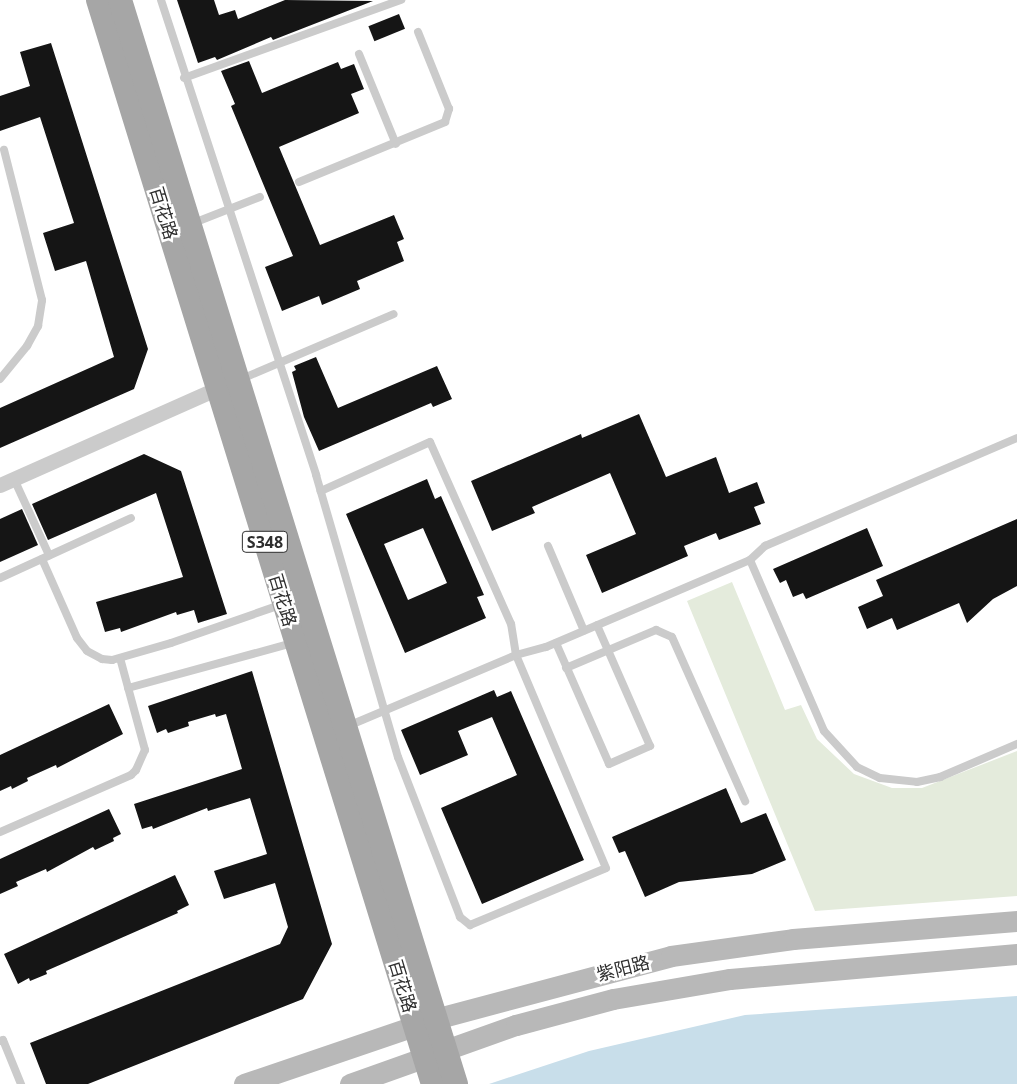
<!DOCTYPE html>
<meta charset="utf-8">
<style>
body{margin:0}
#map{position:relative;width:1017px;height:1084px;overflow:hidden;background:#fff;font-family:"Open Sans","Noto Sans SC",sans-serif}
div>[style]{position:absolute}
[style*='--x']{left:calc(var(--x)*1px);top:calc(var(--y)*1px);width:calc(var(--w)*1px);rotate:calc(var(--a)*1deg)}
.green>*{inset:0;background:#e4ebdc}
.water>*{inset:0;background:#c8deea}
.building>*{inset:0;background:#151515;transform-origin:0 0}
.lane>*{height:8px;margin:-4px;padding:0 4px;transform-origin:4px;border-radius:4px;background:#cbcbcb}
.street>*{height:15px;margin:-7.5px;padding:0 7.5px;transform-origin:7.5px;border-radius:7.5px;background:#cbcbcb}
.secondary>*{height:21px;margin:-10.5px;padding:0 10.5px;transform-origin:10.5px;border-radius:10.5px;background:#b8b8b8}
.primary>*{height:24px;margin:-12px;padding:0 12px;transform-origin:12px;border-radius:12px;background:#a6a6a6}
span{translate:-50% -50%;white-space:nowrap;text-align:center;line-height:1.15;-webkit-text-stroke:5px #fff;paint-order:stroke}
.shield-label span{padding:1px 4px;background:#fff;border:1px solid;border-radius:4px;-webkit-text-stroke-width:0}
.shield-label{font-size:16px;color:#2e2e2e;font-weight:700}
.street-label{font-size:18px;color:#2e2e2e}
</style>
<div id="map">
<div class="green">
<i style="clip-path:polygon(732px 582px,785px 710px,801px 705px,817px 739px,854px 774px,892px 788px,922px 788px,1017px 751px,1017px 896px,815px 911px,687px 601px)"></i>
</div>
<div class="water">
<i style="clip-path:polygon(1017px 996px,1017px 1084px,489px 1084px,589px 1051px,745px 1015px)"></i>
</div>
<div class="building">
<i style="clip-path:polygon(177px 0,214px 0,219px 15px,235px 10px,238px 19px,285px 0,373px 1px,273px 40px,271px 37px,217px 60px,215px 57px,198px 63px)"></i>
<i style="left:399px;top:14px;width:16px;height:33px;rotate:68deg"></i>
<i style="clip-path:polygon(51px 43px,148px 349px,134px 389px,0 448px,0 408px,114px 357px,86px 261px,55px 271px,43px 233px,74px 223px,40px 117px,0 131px,0 96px,30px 86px,20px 52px)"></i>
<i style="clip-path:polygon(249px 61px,262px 93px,338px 62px,341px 69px,354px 64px,364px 89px,351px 94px,359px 113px,279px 147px,320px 245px,394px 215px,404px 239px,397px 242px,404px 261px,357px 281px,360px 289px,322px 305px,319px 296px,282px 311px,265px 267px,293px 256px,231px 106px,235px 104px,221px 71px)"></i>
<i style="clip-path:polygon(316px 357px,338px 408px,437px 366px,452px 399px,433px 407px,431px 403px,319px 451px,304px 417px,292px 372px,296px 370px,294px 366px)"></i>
<i style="clip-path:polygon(639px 414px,666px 477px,716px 457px,729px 493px,757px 482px,765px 503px,754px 507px,761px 524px,719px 540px,716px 533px,684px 546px,688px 556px,602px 593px,586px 555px,636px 534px,610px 473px,532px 507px,535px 513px,492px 531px,471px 481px,581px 434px,582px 438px)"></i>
<i style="clip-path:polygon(144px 454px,181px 471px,227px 614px,198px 623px,194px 610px,177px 615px,176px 612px,121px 632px,120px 628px,105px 632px,96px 602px,183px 577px,156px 493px,48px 540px,32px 504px)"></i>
<i style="clip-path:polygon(evenodd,427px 479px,435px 499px,441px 496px,484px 595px,477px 597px,486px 618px,405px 653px,346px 514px,427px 479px,423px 528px,447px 583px,408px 600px,384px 544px,423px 528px)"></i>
<i style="clip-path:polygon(22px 509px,38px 545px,0 562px,0 519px)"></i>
<i style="clip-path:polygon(1017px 519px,1017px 586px,993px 599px,967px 623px,959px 603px,897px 630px,892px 618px,867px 629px,858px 607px,883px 596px,876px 580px)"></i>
<i style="clip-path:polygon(867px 528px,883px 566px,806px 599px,803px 593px,793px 597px,786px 580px,780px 583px,773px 569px)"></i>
<i style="clip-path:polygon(252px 671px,332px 944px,303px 999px,88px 1084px,46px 1084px,30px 1043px,280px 944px,288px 927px,275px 883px,224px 899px,214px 871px,267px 854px,250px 798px,208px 811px,207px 808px,153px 829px,152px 826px,142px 829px,134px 804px,242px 769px,226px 714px,216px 717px,215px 714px,188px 722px,189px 726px,168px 733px,166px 729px,157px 733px,148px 706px)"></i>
<i style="clip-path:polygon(494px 690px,497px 697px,511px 691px,584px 860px,482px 904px,441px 808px,517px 775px,492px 717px,458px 731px,468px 755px,420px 775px,401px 730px)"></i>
<i style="clip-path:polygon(109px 704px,123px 734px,57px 768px,56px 765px,27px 778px,28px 781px,12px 789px,11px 786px,0 791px,0 755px)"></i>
<i style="clip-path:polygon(726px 788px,741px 823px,766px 813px,786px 860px,752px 874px,679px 882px,645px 897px,625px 851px,619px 853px,612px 837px)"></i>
<i style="clip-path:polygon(109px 809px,121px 834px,113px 838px,114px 841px,95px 850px,93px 847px,47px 872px,46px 869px,16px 882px,18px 886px,0 894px,0 859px)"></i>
<i style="clip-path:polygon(175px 875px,189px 905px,177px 911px,178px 913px,46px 971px,47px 974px,30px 981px,29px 978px,18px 984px,4px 954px)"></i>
</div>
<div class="lane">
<i style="--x:161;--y:0;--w:500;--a:71.9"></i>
<i style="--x:316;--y:475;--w:294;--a:73.8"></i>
<i style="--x:398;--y:757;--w:172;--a:68.8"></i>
<i style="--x:460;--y:917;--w:13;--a:39"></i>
<i style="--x:470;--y:925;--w:147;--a:-22.7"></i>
<i style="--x:606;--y:868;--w:231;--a:-112.9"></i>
<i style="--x:516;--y:655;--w:31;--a:-99"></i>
<i style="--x:511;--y:624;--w:199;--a:-114"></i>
<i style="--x:430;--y:442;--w:120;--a:155.8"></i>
<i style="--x:359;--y:54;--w:97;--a:67.7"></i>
<i style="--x:184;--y:78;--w:231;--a:-19.8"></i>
<i style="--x:299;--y:182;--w:158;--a:-22.3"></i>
<i style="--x:445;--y:122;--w:14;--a:-73"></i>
<i style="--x:449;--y:109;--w:83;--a:-111.9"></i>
<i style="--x:191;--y:224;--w:74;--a:-21.4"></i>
<i style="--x:0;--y:379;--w:43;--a:-50.7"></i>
<i style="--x:27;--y:346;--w:23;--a:-61"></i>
<i style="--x:38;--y:326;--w:26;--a:-81"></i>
<i style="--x:42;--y:300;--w:155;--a:-104.2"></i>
<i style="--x:239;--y:380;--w:168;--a:-23.1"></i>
<i style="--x:14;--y:479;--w:84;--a:65.3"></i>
<i style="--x:548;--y:546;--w:92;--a:67"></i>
<i style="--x:42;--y:559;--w:86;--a:66.1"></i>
<i style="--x:77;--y:638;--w:16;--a:52"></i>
<i style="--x:87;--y:651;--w:17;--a:28"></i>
<i style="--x:102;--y:659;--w:10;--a:6"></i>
<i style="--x:112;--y:660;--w:61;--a:-16.1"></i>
<i style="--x:171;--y:643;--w:119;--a:-19.2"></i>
<i style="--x:750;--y:560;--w:186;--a:66.6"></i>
<i style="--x:824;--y:731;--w:49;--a:47.5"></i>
<i style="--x:857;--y:767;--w:25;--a:26"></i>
<i style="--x:880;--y:778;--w:37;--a:6"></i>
<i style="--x:917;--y:782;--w:24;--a:-12"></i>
<i style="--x:940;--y:777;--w:84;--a:-23.2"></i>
<i style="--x:0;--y:578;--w:144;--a:-24.6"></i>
<i style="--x:556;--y:643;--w:132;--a:66.3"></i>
<i style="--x:609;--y:764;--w:45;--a:-23.7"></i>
<i style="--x:650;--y:746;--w:132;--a:-113.7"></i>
<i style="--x:566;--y:668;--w:98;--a:-22.9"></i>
<i style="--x:656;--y:630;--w:17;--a:24"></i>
<i style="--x:672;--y:637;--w:180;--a:66"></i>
<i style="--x:128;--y:688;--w:171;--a:-15.3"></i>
<i style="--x:348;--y:726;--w:182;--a:-22.9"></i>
<i style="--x:516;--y:655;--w:31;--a:-15"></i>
<i style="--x:546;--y:647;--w:222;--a:-23.1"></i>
<i style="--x:750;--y:560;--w:21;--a:-43"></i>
<i style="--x:765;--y:546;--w:274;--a:-23.2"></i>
<i style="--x:0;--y:832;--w:143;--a:-23.5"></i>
<i style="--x:131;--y:775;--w:7;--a:-45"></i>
<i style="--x:136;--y:770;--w:22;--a:-66"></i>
<i style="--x:145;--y:750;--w:95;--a:-105.2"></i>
<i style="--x:0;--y:1041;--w:3;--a:-18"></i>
<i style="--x:3;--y:1040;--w:48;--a:67.8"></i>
</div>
<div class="street">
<i style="--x:0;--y:485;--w:239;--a:-24"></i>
</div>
<div class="secondary">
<i style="--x:244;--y:1084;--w:202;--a:-18.8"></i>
<i style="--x:435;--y:1019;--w:244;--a:-14.9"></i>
<i style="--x:671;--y:956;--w:123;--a:-7.9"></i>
<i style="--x:793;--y:939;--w:225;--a:-4.6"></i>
<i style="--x:350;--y:1084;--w:176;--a:-19.6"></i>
<i style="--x:516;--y:1025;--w:100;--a:-15"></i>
<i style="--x:613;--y:999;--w:119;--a:-9.7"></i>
<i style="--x:730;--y:979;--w:288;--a:-5"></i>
</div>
<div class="primary">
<i style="--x:98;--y:0;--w:1135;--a:72.83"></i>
<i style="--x:120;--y:0;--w:1135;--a:72.78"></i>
</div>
<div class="shield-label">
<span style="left:265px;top:542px">S348</span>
</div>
<div class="street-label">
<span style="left:164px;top:213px;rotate:73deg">百花路</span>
<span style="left:283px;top:600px;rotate:73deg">百花路</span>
<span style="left:623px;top:968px;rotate:-14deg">紫阳路</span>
<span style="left:403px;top:986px;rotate:73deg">百花路</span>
</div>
</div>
